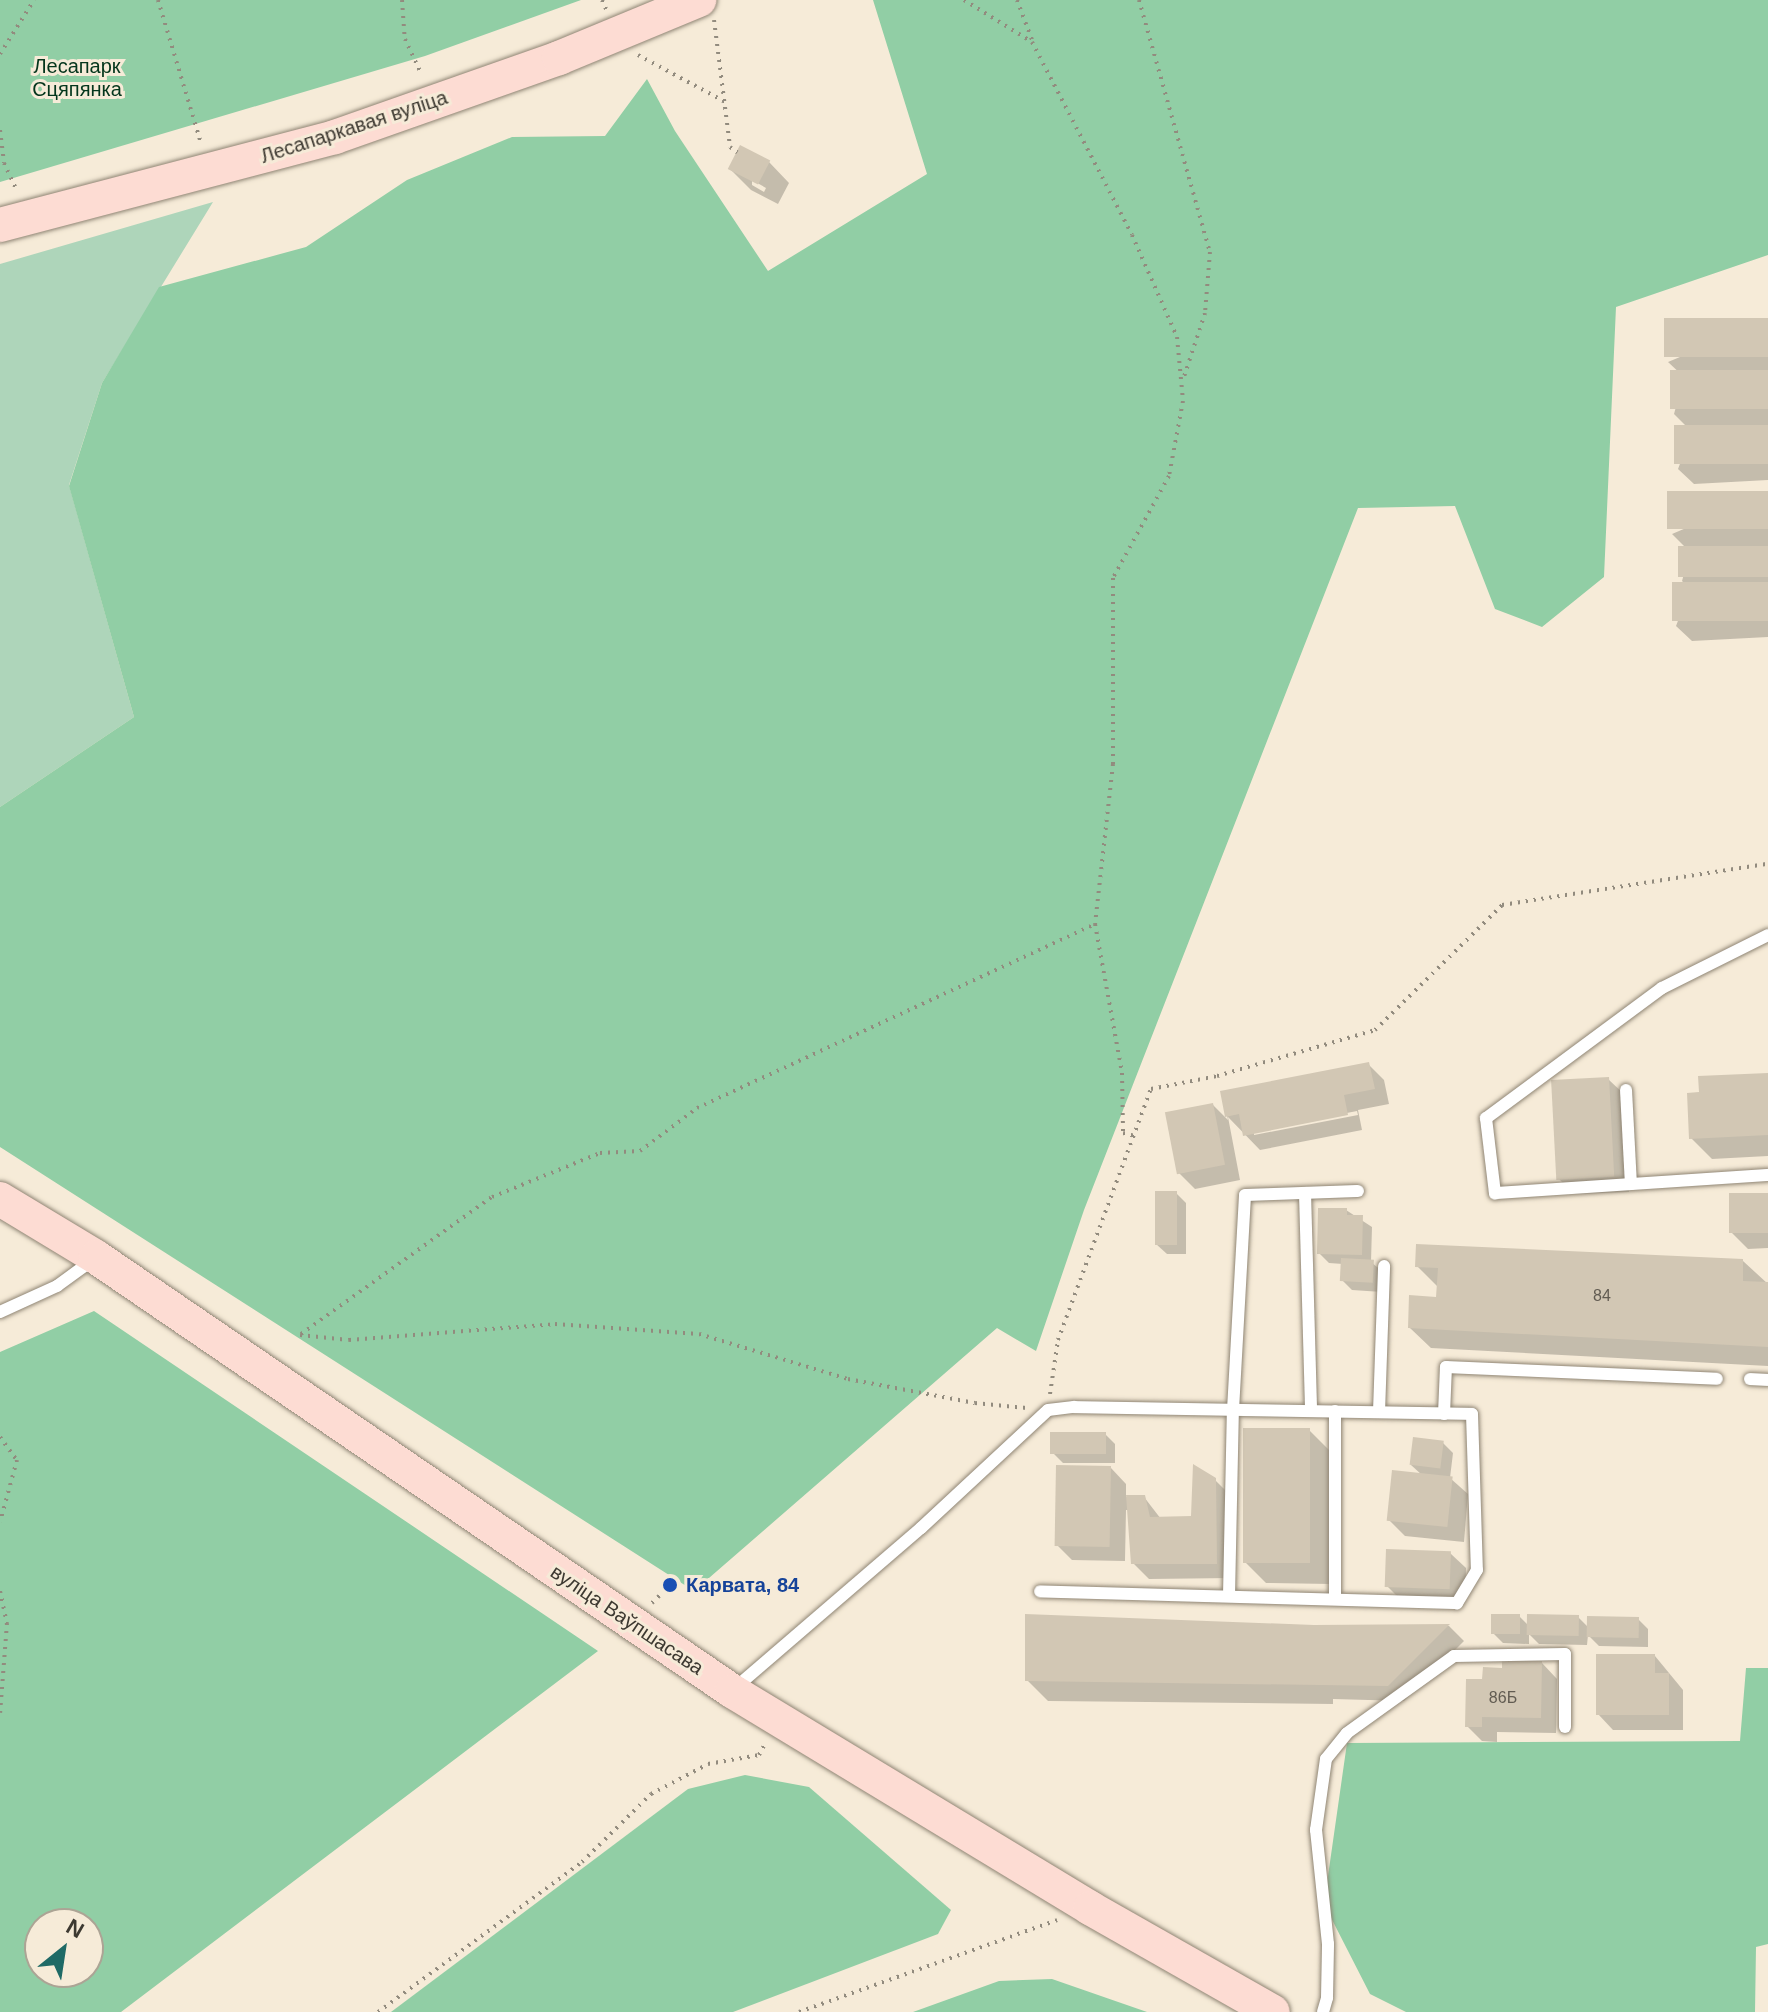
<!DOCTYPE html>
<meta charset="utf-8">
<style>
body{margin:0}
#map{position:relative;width:1768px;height:2012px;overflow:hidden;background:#f6ebd8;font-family:Arial,sans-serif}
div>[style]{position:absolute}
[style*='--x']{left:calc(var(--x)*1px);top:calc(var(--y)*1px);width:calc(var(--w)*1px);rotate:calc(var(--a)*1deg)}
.green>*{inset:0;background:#aed5ba}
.forest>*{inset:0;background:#91cea5}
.shadow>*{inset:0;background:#0003}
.building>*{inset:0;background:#d2c7b4;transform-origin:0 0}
.path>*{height:4px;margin-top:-2px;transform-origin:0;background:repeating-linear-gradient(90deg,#928b7e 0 2px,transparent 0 8px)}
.roads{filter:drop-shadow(0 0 2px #8f8574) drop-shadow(0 0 2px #8f8574)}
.lane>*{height:12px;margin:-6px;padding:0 6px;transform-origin:6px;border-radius:6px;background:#fff}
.secondary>*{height:34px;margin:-17px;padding:0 17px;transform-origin:17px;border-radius:17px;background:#fddcd3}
.dots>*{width:22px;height:22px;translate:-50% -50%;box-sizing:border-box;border:4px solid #f6ebd8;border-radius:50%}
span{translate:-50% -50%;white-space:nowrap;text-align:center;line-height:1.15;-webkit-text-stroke:6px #f6ebd8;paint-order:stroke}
.number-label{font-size:16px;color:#625c52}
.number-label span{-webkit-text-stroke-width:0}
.park-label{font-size:20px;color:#04361c}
.street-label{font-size:20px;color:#3d3931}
.transit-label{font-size:20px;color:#164399;font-weight:700}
.left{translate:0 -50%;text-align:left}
.north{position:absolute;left:24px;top:1908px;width:80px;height:80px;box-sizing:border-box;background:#f6ebd8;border:2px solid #aca495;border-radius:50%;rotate:30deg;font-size:22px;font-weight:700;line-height:32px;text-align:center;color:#3d3931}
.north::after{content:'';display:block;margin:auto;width:28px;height:36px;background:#1f6a66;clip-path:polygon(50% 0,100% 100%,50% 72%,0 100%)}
</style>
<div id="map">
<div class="green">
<i style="clip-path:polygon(213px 202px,102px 383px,69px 485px,134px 717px,0 807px,0 264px)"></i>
</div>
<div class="forest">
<i style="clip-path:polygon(0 0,581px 0,425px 56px,0 182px)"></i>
<i style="clip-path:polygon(873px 0,1768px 0,1768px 255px,1616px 307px,1604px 577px,1542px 627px,1495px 609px,1455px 506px,1358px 508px,1084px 1210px,1036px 1351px,997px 1328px,694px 1591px,0 1147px,0 807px,134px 717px,69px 486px,102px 383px,159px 287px,306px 247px,407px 180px,512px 137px,605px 136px,647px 79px,675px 131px,768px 271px,927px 174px)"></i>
<i style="clip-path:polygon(evenodd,94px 1311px,598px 1651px,121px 2012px,0 2012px,0 1352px,94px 1311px,40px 1924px,88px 1924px,88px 1972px,40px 1972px,40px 1924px)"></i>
<i style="clip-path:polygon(1746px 1668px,1768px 1668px,1768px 1944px,1756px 1947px,1755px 2012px,1406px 2012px,1370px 1994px,1324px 1904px,1347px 1743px,1740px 1741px)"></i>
<i style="clip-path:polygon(745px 1775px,809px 1787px,951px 1910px,938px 1934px,733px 2012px,391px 2012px,688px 1789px)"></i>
<i style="clip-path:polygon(1052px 1979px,1147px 2012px,913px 2012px,999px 1981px)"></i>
</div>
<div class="shadow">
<i style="clip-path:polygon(evenodd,769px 162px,789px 183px,778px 204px,751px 190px,730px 169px,769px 162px,752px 180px,766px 188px,764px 192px,752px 185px,752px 180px)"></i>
<i style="clip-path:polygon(1768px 320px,1768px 480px,1694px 484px,1678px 469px,1692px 432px,1674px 414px,1684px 377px,1668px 362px)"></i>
<i style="clip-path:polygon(1768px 493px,1768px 637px,1692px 641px,1676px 626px,1690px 589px,1682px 581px,1690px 552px,1672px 534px)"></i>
<i style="clip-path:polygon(evenodd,1368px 1064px,1384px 1080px,1389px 1104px,1358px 1110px,1362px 1130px,1260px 1150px,1228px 1117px,1240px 1180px,1195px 1189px,1179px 1173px,1213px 1105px,1228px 1120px,1222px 1093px,1368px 1064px,1357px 1111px,1358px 1115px,1254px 1135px,1254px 1131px,1357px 1111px)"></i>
<i style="clip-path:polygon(1768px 1075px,1768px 1156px,1712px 1159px,1691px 1138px)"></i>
<i style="clip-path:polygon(1608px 1079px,1624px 1094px,1629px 1192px,1574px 1194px,1559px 1179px)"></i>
<i style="clip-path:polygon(1176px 1193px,1186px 1203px,1186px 1254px,1167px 1254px,1156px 1244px)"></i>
<i style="clip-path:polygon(1768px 1195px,1768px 1248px,1748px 1249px,1732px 1233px)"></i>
<i style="clip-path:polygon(1346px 1210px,1372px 1227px,1371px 1262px,1383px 1272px,1382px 1292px,1352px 1290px,1342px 1280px,1343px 1264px,1329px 1263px,1319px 1253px)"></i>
<i style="clip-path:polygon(1743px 1261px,1768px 1284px,1768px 1366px,1431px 1348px,1410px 1328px,1438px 1299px,1439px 1288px,1417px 1266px)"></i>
<i style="clip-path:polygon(1309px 1430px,1330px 1451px,1330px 1584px,1266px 1583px,1245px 1562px)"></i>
<i style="clip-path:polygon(1105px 1434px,1115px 1444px,1115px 1463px,1063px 1463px,1053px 1453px)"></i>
<i style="clip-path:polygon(1443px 1443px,1453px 1453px,1450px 1478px,1468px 1494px,1464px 1542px,1405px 1536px,1389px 1520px,1422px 1475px,1411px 1465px)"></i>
<i style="clip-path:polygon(1111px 1468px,1126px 1484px,1126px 1497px,1144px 1497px,1161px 1519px,1193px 1518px,1214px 1479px,1230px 1495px,1232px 1578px,1149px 1579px,1133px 1563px,1129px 1510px,1126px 1510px,1125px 1561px,1072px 1560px,1057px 1545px)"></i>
<i style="clip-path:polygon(1450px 1553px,1466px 1568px,1465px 1603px,1403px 1602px,1387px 1586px)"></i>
<i style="clip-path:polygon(1519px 1616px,1529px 1626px,1578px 1617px,1589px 1628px,1638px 1619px,1648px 1629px,1648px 1647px,1599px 1646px,1588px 1635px,1587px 1645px,1539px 1644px,1529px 1634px,1529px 1644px,1503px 1643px,1493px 1633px)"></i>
<i style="clip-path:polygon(1449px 1626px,1464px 1641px,1404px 1701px,1333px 1699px,1333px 1704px,1048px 1701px,1027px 1680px,1314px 1627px)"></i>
<i style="clip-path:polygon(1655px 1656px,1683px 1690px,1683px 1730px,1613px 1730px,1598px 1714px)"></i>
<i style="clip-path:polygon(1542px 1663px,1557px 1679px,1556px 1733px,1497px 1732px,1497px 1742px,1482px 1741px,1467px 1726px,1484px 1681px,1504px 1670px)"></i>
</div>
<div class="building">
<i style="left:740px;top:145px;width:34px;height:27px;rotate:27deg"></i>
<i style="left:1768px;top:318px;width:39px;height:104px;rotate:90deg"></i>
<i style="left:1768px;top:370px;width:39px;height:98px;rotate:90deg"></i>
<i style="left:1768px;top:425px;width:39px;height:94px;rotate:90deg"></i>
<i style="left:1768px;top:491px;width:38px;height:101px;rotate:90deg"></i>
<i style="left:1768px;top:546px;width:31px;height:90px;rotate:90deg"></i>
<i style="left:1768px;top:582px;width:39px;height:96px;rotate:90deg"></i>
<i style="clip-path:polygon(1369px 1062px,1375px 1089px,1344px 1095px,1348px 1115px,1243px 1136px,1239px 1114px,1225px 1117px,1220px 1091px)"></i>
<i style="clip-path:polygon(1768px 1073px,1768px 1135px,1689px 1139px,1687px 1093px,1699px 1092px,1698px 1076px)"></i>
<i style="left:1609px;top:1077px;width:100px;height:58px;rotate:87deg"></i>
<i style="left:1213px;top:1103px;width:63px;height:49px;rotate:79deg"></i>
<i style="left:1155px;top:1191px;width:22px;height:54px"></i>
<i style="left:1768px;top:1193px;width:40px;height:39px;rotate:90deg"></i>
<i style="clip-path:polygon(1318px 1208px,1347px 1208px,1347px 1215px,1363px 1215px,1362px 1255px,1317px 1254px)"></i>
<i style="clip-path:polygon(1416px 1244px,1743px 1259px,1743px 1281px,1768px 1282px,1768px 1347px,1408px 1328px,1409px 1295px,1436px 1297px,1438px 1268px,1415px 1267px)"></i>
<i style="left:1341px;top:1258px;width:33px;height:23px;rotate:3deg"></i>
<i style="left:1243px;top:1428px;width:67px;height:135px"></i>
<i style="left:1050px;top:1432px;width:56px;height:22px"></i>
<i style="left:1413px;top:1437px;width:31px;height:28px;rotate:7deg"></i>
<i style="clip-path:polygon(1193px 1464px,1216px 1478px,1217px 1564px,1131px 1564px,1126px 1495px,1145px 1495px,1150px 1517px,1191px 1516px)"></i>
<i style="left:1056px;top:1465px;width:55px;height:81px;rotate:1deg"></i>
<i style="left:1392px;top:1470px;width:61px;height:51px;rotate:6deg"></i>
<i style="left:1386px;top:1549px;width:65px;height:38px;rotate:2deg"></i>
<i style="clip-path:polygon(1025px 1614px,1314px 1625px,1450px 1624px,1388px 1686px,1025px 1681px)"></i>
<i style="left:1491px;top:1614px;width:29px;height:20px"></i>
<i style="left:1527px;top:1614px;width:52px;height:21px;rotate:1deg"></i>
<i style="left:1587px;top:1616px;width:52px;height:21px;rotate:1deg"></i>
<i style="clip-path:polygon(1596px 1654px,1655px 1654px,1655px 1673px,1669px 1673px,1669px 1715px,1596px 1715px)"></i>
<i style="clip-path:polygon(1502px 1660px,1542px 1661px,1541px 1718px,1482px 1717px,1482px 1727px,1465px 1727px,1466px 1679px,1482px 1679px,1483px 1667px,1502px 1668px)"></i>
</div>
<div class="path">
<i style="--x:158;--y:0;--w:149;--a:73.3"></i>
<i style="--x:402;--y:0;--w:39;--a:86"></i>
<i style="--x:405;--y:39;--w:35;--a:65"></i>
<i style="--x:602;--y:0;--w:10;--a:66"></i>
<i style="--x:964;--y:0;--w:80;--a:31.7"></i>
<i style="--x:1032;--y:42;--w:217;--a:62.6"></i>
<i style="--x:1132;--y:235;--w:111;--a:66.2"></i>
<i style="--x:1177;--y:337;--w:64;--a:84.6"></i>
<i style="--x:1183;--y:401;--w:76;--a:100.6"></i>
<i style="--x:1169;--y:476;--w:116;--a:118.8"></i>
<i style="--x:1113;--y:578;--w:186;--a:90"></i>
<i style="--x:1113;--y:764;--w:161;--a:96.4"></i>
<i style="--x:1095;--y:924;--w:151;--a:79.7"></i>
<i style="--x:1122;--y:1073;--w:60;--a:89"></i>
<i style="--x:1123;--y:1133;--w:12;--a:14"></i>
<i style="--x:1017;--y:0;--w:43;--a:69.4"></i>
<i style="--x:1139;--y:0;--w:262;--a:74.3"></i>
<i style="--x:1210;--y:252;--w:61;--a:94.7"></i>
<i style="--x:1205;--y:313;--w:71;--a:108.2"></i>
<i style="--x:714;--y:20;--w:128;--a:82.8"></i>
<i style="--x:730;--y:147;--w:9;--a:36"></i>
<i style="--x:0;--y:54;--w:64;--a:-57.8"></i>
<i style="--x:638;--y:55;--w:101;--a:28.3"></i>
<i style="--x:0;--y:130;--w:33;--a:83"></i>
<i style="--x:4;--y:163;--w:31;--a:65"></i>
<i style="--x:301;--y:1334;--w:235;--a:-35.7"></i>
<i style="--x:492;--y:1197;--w:117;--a:-22.2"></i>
<i style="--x:600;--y:1153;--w:40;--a:-2.9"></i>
<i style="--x:640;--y:1151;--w:71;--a:-37"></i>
<i style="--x:697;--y:1108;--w:438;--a:-24.8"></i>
<i style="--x:300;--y:1335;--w:49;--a:5.8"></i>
<i style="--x:349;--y:1340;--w:207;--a:-4.4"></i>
<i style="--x:555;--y:1324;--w:144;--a:4"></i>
<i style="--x:699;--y:1334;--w:156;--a:16.8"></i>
<i style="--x:848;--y:1379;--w:129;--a:10.7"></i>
<i style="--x:975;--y:1403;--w:52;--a:5.5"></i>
<i style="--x:1050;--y:1394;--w:55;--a:-81.6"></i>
<i style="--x:1058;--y:1340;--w:268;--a:-69.7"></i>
<i style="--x:1151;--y:1089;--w:67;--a:-11.1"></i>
<i style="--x:1217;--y:1076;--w:165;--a:-16.2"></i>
<i style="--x:1375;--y:1030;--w:178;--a:-44.5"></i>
<i style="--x:1502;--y:905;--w:269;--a:-8.8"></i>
<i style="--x:0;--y:1437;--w:29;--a:54"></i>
<i style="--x:17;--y:1460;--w:64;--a:105.3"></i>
<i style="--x:0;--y:1591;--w:33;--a:78"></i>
<i style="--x:7;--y:1623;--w:90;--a:94.4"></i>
<i style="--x:652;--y:1603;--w:25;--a:-45"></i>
<i style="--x:378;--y:2012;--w:253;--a:-36.3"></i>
<i style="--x:582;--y:1862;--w:97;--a:-44.6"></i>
<i style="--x:651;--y:1794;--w:64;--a:-27.8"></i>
<i style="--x:708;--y:1764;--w:52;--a:-10"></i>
<i style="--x:759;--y:1755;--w:15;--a:-62"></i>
<i style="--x:799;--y:2012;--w:274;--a:-19.6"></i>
</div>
<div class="roads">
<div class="lane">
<i style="--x:1768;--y:935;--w:119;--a:153.4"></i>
<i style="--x:1662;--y:988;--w:219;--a:143.5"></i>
<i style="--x:1486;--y:1118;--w:76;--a:83.2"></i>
<i style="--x:1495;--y:1193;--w:274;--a:-3.8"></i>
<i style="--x:1626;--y:1090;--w:94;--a:87"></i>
<i style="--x:1305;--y:1193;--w:218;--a:88.4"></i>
<i style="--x:0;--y:1312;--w:63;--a:-24.5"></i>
<i style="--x:57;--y:1286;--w:46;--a:-36.1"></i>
<i style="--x:1750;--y:1379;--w:18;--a:3"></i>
<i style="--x:1379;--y:1412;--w:146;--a:-88"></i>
<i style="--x:1444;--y:1414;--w:47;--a:-87.6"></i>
<i style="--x:1446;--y:1367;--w:271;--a:2.5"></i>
<i style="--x:1229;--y:1596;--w:186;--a:-88.8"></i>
<i style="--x:1233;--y:1410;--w:215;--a:-86.8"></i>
<i style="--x:1245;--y:1195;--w:113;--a:-2"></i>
<i style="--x:1335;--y:1599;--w:188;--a:-90"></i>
<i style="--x:735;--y:1688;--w:245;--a:-40.7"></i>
<i style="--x:921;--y:1528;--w:173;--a:-42.9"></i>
<i style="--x:1048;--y:1410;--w:26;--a:-7"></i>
<i style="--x:1074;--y:1407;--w:398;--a:1"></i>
<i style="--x:1472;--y:1414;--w:156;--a:88.2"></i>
<i style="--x:1477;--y:1570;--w:39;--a:121"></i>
<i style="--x:1457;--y:1603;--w:417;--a:-178.4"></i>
<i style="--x:1323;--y:2012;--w:15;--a:-74"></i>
<i style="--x:1327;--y:1998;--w:54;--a:-88.9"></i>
<i style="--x:1328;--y:1944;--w:115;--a:-96"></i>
<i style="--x:1316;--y:1830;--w:72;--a:-82"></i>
<i style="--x:1326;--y:1759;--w:33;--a:-51"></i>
<i style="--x:1347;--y:1733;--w:132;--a:-35.7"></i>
<i style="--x:1454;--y:1656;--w:111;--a:-1"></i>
<i style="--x:1565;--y:1654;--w:73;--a:90"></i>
</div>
<div class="secondary">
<i style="--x:0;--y:225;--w:346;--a:-14.7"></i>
<i style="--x:335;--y:137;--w:238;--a:-19.4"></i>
<i style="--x:559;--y:58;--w:152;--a:-22.5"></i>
<i style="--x:0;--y:1199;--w:112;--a:31.1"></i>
<i style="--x:96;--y:1257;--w:770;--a:34.31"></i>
<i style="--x:732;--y:1691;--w:419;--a:31.2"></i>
<i style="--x:1090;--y:1908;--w:210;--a:29.6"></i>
</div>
</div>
<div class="dots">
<i style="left:670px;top:1585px;background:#1a4fb4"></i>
</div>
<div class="number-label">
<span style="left:1602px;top:1296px">84</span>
<span style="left:1503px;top:1698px">86Б</span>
</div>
<div class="park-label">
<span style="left:77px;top:78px">Лесапарк<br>Сцяпянка</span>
</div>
<div class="street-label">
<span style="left:354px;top:127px;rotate:-18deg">Лесапаркавая вуліца</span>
<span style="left:627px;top:1620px;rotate:34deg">вуліца Ваўпшасава</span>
</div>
<div class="transit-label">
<span class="left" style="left:686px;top:1585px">Карвата, 84</span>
</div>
<div class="north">N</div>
</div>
